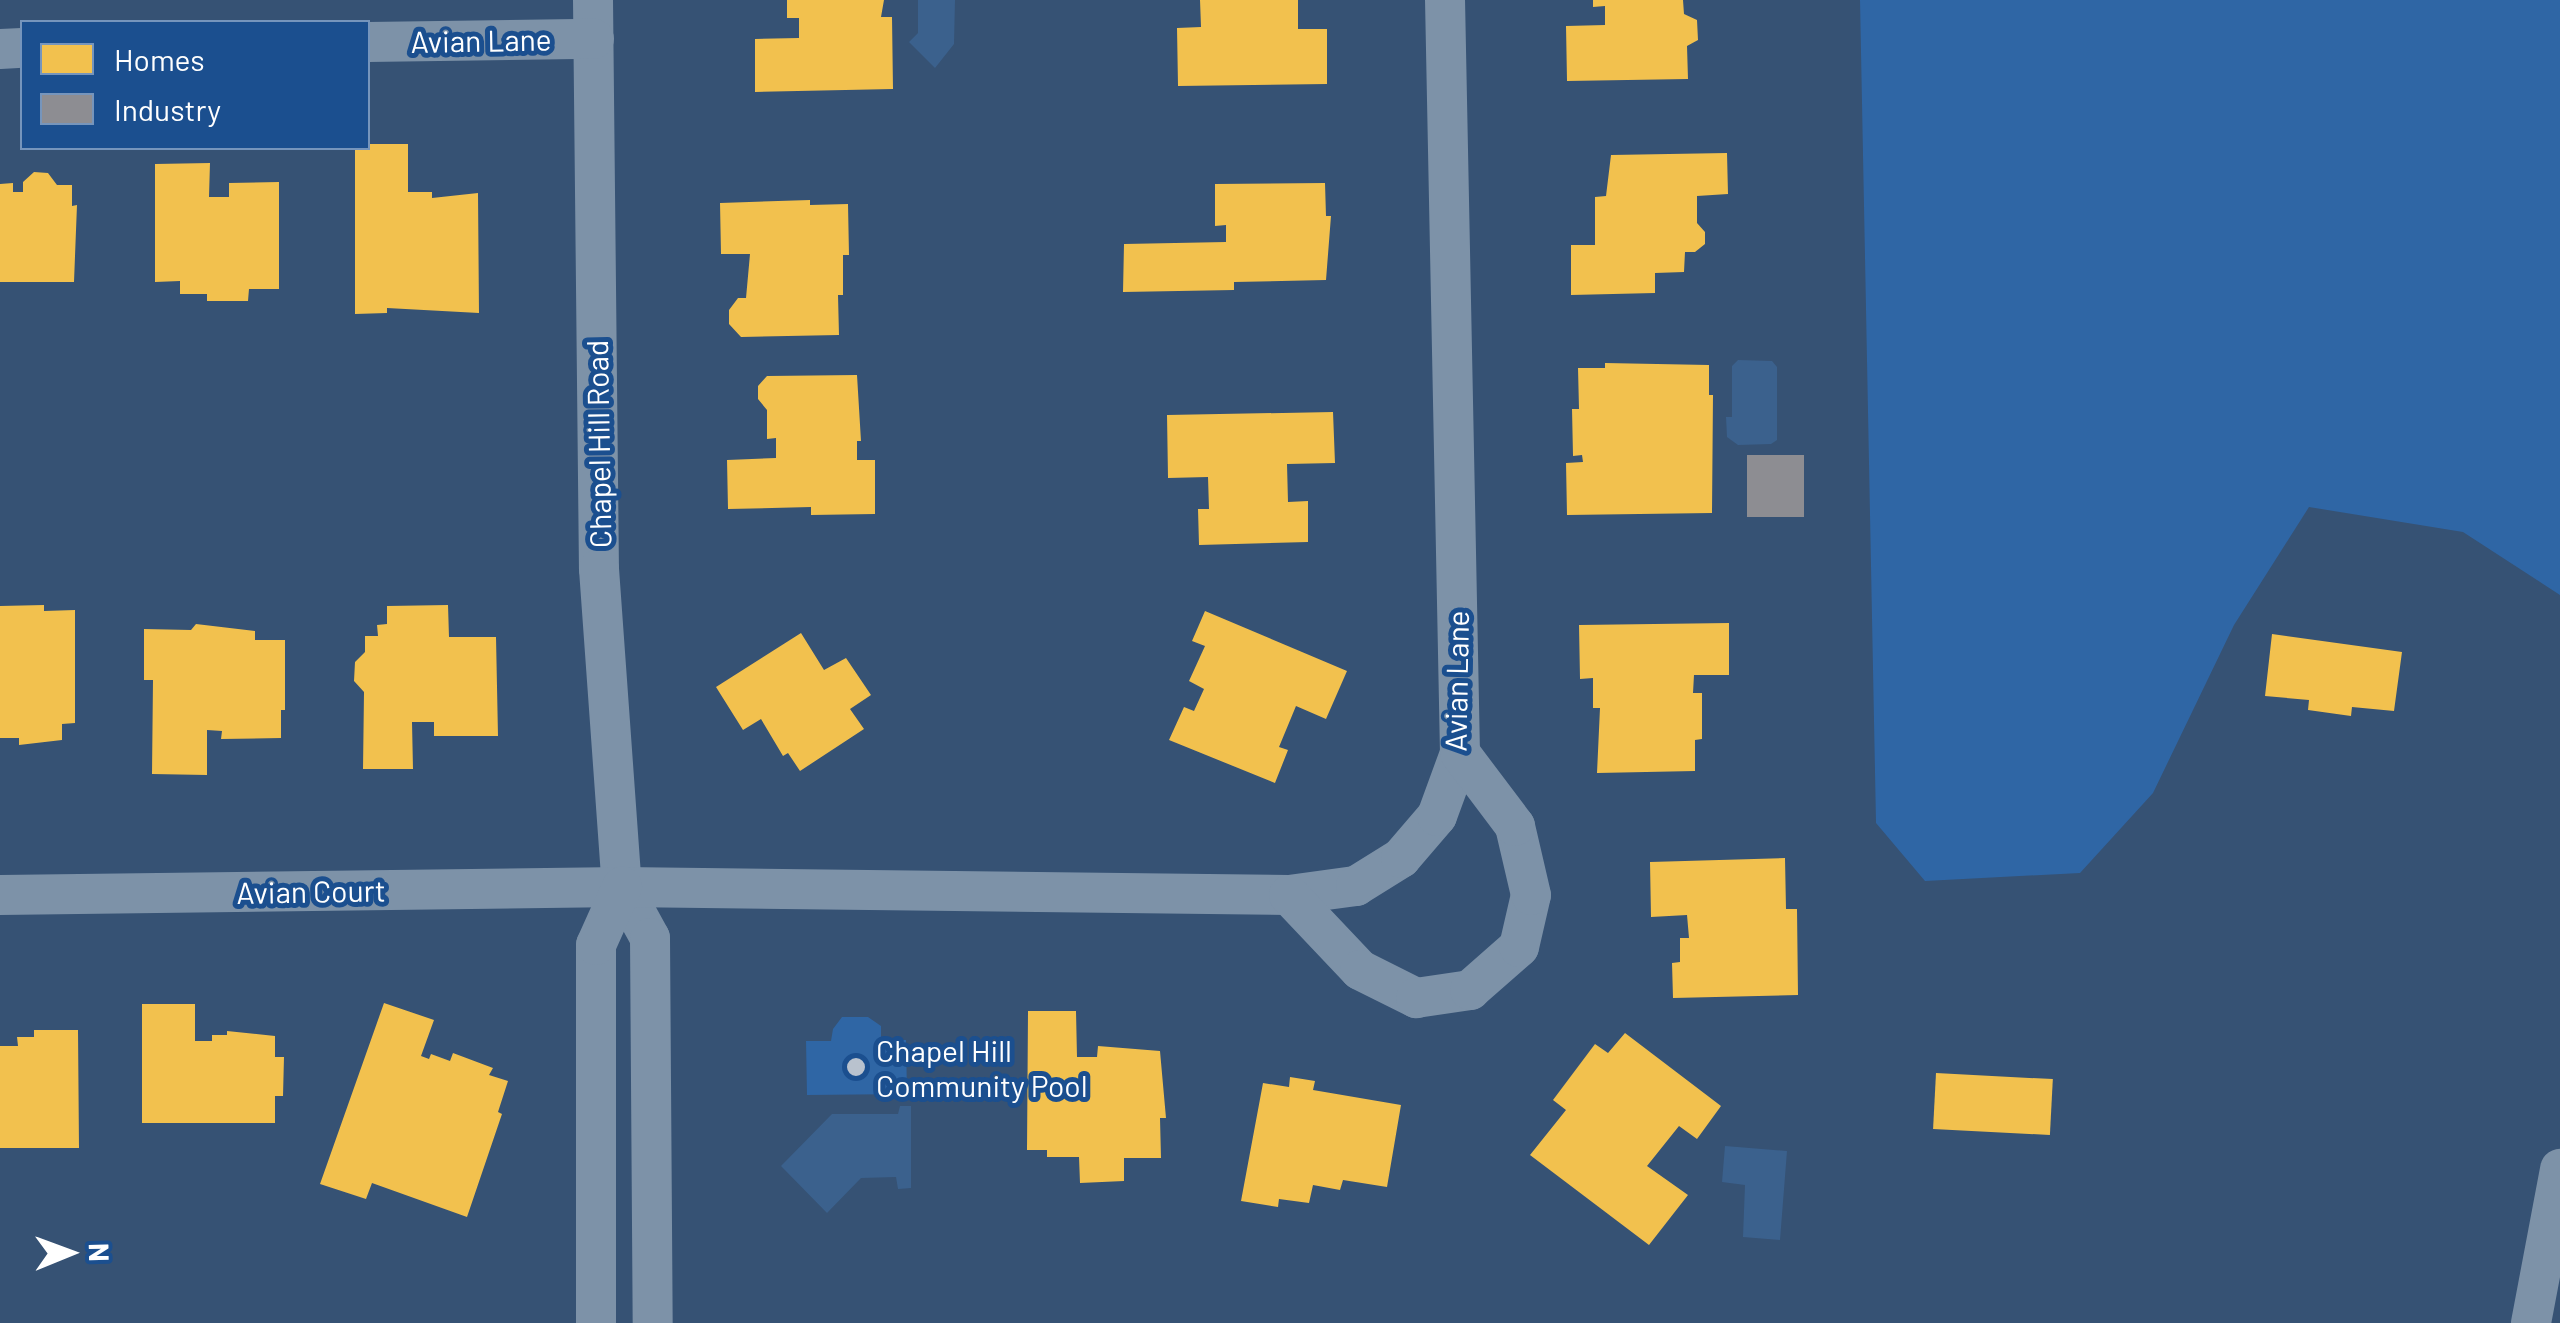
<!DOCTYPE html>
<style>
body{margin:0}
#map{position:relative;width:2560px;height:1323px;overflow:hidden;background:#365274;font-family:Barlow,sans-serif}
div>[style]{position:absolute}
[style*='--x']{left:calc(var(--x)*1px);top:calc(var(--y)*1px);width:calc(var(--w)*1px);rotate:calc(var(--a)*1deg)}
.green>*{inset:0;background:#2f66a5}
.water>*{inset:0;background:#3b618d}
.homes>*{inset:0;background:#f2c14e;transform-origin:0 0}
.industry>*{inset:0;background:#8d8d92;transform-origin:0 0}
.street>*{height:40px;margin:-20px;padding:0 20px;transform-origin:20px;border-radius:20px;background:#7d92a8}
.dots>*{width:28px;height:28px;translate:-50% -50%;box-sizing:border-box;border:5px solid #1b4f8f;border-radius:50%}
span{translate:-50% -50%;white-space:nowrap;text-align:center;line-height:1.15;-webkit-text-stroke:10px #1b4f8f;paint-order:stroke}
.street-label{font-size:30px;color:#fff}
.poi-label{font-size:30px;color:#fff}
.left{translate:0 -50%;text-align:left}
.legend{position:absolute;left:20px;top:20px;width:350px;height:130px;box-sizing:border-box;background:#1b4f8f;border:2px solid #7695bc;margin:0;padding:12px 18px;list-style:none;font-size:30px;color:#fff}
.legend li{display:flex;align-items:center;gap:20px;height:50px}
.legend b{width:50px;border:2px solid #7695bc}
.north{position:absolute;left:20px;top:1203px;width:100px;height:100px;-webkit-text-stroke:8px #1b4f8f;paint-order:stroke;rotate:89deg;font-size:28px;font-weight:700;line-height:40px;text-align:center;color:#fff}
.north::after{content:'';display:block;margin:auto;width:35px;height:45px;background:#fff;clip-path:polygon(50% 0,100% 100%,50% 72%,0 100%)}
</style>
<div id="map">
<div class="green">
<i style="clip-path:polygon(1860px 0,2560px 0,2560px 595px,2463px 532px,2309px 507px,2234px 625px,2153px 793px,2080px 873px,1925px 881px,1876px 823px)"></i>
<i style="clip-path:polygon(842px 1017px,868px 1017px,881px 1026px,881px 1040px,906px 1040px,907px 1094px,807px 1095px,806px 1041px,831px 1041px,833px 1029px)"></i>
</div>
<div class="water">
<i style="clip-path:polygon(918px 0,955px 0,954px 44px,935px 68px,909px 42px,918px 33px)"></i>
<i style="clip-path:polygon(1738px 360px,1772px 361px,1777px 367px,1777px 440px,1771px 444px,1738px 445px,1727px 437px,1726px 417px,1732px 417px,1732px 366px)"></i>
<i style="clip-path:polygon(900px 1106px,911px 1106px,911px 1188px,898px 1189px,896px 1177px,861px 1178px,827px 1213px,781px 1166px,832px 1114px,898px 1114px)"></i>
<i style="clip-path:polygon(1725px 1146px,1787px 1151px,1780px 1240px,1743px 1237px,1745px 1185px,1722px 1182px)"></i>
</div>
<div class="homes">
<i style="clip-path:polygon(787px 0,884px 0,881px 17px,892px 17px,893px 89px,755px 92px,755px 39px,799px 38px,799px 18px,787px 18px)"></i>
<i style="clip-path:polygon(1200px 0,1298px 0,1298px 29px,1327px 29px,1327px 84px,1178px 86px,1177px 28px,1201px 27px)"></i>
<i style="clip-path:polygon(1593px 0,1683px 0,1684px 14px,1697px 20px,1698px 40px,1687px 46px,1688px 79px,1567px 81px,1566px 26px,1605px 25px,1605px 6px,1593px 7px)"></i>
<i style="clip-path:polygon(368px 144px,408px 144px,408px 192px,432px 192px,432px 198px,478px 193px,479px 313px,387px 308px,387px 313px,355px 314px,355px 148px)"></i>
<i style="clip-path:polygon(1727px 153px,1728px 194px,1697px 196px,1697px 223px,1705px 232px,1705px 244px,1695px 252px,1685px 252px,1684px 272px,1655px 273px,1655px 293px,1571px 295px,1571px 245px,1595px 245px,1595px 197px,1606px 196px,1611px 155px)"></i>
<i style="clip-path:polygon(210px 163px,209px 197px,229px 197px,229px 183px,279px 182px,279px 289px,249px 289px,248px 301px,207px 301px,207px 294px,180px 294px,180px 281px,155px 282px,155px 164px)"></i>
<i style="clip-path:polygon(34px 172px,48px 173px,57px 185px,72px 185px,72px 206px,77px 205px,74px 282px,0 282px,0 184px,13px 183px,13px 192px,23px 192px,23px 182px)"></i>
<i style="clip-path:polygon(1325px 183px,1326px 216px,1331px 216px,1326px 280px,1234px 282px,1234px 290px,1123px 292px,1124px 244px,1226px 242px,1226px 225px,1215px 226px,1215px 184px)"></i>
<i style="clip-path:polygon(810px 200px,810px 205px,848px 204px,849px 255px,843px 255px,843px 295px,838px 295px,839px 335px,741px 337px,729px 324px,729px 310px,738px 298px,746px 298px,750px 254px,721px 254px,720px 203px)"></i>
<i style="clip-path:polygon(1605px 363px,1709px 365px,1709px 395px,1713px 395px,1712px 513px,1567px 515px,1566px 463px,1583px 462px,1582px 455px,1573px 456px,1572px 409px,1579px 409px,1578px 368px,1605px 368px)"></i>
<i style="clip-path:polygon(857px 375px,861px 441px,857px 441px,857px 460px,875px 460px,875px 514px,811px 515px,811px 507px,728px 509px,727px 460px,776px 458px,776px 438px,767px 439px,767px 410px,758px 399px,758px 386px,767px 376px)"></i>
<i style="clip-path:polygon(1333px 412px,1335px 463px,1287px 464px,1288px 502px,1308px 501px,1308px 542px,1199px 545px,1198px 509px,1209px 509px,1208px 477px,1168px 478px,1167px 415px)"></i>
<i style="clip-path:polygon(44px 605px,44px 611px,75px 610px,75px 723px,62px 724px,62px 740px,19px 745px,19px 738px,0 738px,0 606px)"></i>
<i style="clip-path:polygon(448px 605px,449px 637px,496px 637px,498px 736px,434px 736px,434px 722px,412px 722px,413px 769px,363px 769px,364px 692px,354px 681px,355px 662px,365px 652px,365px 636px,378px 636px,377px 625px,387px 624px,387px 606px)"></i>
<i style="clip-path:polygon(1205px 611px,1347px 671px,1326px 719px,1296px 706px,1279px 747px,1288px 750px,1275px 783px,1169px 740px,1184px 707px,1194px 711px,1204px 689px,1189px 681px,1205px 646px,1192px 641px)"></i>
<i style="clip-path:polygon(1729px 623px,1729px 675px,1694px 675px,1693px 693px,1702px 693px,1702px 739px,1695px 740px,1695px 771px,1597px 773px,1600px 708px,1593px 708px,1593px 678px,1580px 679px,1579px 625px)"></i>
<i style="clip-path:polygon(196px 624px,255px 631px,255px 640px,285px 640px,285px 710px,281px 710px,281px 738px,221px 739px,222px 731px,207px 730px,207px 775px,152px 774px,153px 680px,144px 680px,144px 629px,191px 630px)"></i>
<i style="clip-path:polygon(801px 633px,824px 670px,846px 658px,871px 695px,850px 709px,864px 729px,800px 771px,788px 753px,783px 756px,761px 719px,743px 730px,716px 687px)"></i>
<i style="clip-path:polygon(2272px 634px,2402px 652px,2394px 711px,2352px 707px,2351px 716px,2308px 710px,2309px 700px,2265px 696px)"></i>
<i style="clip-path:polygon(1785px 858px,1786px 909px,1797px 909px,1798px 995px,1673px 998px,1672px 963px,1680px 962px,1680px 938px,1689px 938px,1687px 915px,1651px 917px,1650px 862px)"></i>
<i style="clip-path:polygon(384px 1003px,434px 1020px,421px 1056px,429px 1059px,431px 1054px,450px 1061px,453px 1053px,493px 1068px,489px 1075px,508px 1081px,498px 1112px,502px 1114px,467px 1217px,372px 1183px,366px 1199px,320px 1184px)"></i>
<i style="clip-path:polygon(142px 1004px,195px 1004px,195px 1041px,212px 1041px,212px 1035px,227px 1035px,227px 1031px,275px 1036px,275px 1057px,284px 1057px,283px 1096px,275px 1096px,275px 1123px,142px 1123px)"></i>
<i style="clip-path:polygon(1028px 1011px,1076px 1011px,1077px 1057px,1097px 1057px,1098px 1046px,1160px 1051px,1166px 1118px,1160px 1118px,1161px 1158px,1124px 1158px,1124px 1181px,1080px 1183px,1079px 1157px,1047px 1157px,1047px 1150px,1027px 1150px)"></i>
<i style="clip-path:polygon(34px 1030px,78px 1030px,79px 1148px,0 1148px,0 1046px,18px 1046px,17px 1037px,34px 1037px)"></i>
<i style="clip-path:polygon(1625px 1033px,1721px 1106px,1697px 1139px,1679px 1126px,1647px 1166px,1688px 1195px,1649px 1245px,1530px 1155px,1566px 1110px,1553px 1100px,1595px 1044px,1608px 1053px)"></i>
<i style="left:1936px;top:1073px;width:117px;height:56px;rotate:3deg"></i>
<i style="clip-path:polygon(1290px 1077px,1315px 1081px,1313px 1090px,1401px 1105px,1387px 1187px,1343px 1180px,1340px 1190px,1313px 1185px,1309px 1203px,1279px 1199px,1278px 1207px,1241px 1201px,1263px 1083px,1289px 1087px)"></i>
</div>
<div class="industry">
<i style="left:1747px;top:455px;width:57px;height:62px"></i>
</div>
<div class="street">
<i style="--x:593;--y:0;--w:569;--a:89.4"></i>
<i style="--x:599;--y:569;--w:319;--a:85.9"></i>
<i style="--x:622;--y:887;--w:58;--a:61.2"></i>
<i style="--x:650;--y:938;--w:385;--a:89.6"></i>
<i style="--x:368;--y:42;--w:226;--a:-0.8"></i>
<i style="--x:0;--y:49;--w:22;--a:-3"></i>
<i style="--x:0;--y:895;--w:622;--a:-0.74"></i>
<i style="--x:622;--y:887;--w:667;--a:0.69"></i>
<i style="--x:1289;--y:895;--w:68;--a:-7.7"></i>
<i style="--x:1356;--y:886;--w:53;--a:-31.9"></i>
<i style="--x:1401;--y:858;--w:55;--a:-49.4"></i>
<i style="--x:1437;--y:816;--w:67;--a:-69.9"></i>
<i style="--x:1460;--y:753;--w:753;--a:-91.14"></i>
<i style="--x:1289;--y:895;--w:103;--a:46.6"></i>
<i style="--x:1360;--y:970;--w:63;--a:26.6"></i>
<i style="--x:1416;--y:998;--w:55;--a:-8.4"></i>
<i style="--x:1470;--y:990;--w:65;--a:-41.3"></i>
<i style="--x:1519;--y:947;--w:53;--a:-77"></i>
<i style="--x:1531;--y:895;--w:71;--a:-103.1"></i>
<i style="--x:1515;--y:826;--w:91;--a:-127"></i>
<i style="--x:596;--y:1323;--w:378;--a:-90"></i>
<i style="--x:596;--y:945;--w:64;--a:-65.9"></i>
<i style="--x:2531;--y:1323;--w:157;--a:-79.3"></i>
</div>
<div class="dots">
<i style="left:856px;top:1067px;background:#b9c2ce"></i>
</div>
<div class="street-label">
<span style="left:481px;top:40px;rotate:-1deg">Avian Lane</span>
<span style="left:598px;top:444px;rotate:-91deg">Chapel Hill Road</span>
<span style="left:1456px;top:681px;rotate:-89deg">Avian Lane</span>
<span style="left:311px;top:891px;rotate:-1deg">Avian Court</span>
</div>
<div class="poi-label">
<span class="left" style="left:876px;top:1067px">Chapel Hill<br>Community Pool</span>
</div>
<ul class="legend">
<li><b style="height:28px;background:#f2c14e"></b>Homes</li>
<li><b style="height:28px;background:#8d8d92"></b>Industry</li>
</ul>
<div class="north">N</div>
</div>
